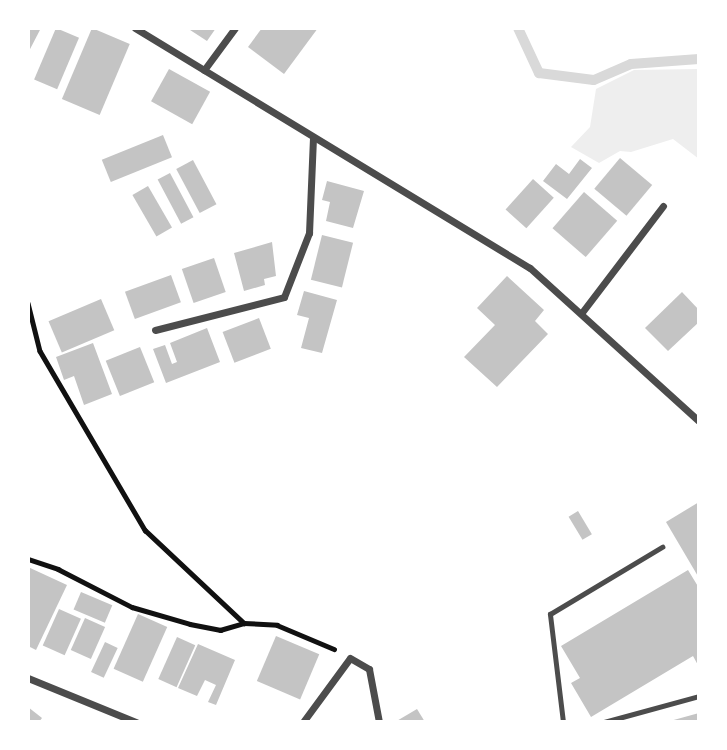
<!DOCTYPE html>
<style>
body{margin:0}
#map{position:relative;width:727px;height:750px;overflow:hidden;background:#fff;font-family:Manrope,sans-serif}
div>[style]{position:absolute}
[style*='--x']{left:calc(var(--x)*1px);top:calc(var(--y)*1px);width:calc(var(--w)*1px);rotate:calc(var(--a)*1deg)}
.green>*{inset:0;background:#eee}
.stream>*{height:10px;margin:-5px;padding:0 5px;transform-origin:5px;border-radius:5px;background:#d9d9d9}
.building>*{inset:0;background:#c4c4c4;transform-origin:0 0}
.path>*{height:4.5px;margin:-2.25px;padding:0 2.25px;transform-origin:2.25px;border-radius:2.25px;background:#111}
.service>*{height:5px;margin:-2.5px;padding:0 2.5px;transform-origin:2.5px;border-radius:2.5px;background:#4c4c4c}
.minor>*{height:7px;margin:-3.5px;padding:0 3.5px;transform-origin:3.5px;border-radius:3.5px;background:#4c4c4c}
span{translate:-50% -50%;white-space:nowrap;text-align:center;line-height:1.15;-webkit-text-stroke:5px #fff;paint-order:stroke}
.frame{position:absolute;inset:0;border:30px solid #fff;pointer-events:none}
</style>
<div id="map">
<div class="green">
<i style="clip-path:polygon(699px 69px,699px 159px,673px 139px,631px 152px,620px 151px,599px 163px,571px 147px,590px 127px,596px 89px,634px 70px)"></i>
</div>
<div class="stream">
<i style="--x:518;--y:28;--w:50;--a:65"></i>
<i style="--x:539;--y:73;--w:55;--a:7.3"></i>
<i style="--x:594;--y:80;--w:40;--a:-23.4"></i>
<i style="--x:631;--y:64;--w:68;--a:-4.2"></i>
</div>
<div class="building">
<i style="clip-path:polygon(28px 28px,41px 28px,28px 53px)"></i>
<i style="left:56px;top:28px;width:25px;height:56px;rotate:23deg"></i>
<i style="left:92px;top:28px;width:41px;height:77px;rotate:23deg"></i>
<i style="clip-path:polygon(187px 28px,216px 28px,207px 41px)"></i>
<i style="clip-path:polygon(262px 28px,318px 28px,284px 74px,248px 47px)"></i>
<i style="left:169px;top:69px;width:47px;height:37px;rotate:29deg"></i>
<i style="left:163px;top:135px;width:24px;height:66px;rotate:68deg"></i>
<i style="left:620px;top:158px;width:42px;height:40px;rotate:40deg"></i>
<i style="clip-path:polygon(580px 159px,592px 168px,567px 199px,543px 181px,556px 164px,569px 174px)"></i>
<i style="left:193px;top:160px;width:50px;height:19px;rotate:62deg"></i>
<i style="left:170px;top:173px;width:50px;height:14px;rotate:62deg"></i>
<i style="left:533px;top:179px;width:28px;height:41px;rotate:42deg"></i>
<i style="clip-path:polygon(327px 181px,364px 191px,353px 228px,326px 221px,330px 202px,322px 200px)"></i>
<i style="left:148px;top:186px;width:48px;height:18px;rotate:60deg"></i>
<i style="left:584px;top:192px;width:44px;height:48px;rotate:41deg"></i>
<i style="left:322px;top:235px;width:32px;height:46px;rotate:14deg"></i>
<i style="clip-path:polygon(272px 242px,276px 276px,264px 279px,265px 285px,244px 291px,234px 253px)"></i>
<i style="left:214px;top:258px;width:36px;height:34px;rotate:71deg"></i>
<i style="left:171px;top:275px;width:29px;height:49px;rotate:70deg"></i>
<i style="clip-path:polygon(507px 276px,544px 310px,535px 321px,548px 334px,497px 387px,464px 357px,495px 325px,477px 308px)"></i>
<i style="clip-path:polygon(304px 291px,337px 300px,322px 353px,301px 348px,309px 318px,297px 315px)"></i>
<i style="clip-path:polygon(682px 292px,699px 310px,699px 322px,668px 351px,645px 328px)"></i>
<i style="left:101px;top:299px;width:34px;height:57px;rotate:67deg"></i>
<i style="left:259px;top:318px;width:33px;height:39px;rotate:69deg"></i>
<i style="clip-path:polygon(207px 328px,220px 362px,166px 383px,153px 349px,165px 345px,172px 364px,177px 362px,170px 343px)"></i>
<i style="clip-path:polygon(93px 343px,112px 394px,84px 405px,74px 376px,64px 380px,56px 357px)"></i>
<i style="left:140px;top:347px;width:38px;height:37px;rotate:68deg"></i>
<i style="clip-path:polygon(699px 502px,699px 578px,666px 522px)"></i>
<i style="left:578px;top:511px;width:27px;height:11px;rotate:59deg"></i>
<i style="clip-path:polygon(28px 567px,67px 585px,36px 650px,28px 646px)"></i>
<i style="clip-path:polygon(688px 570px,699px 588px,699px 667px,693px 656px,591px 717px,571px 683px,580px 678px,561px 646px)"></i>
<i style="left:81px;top:592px;width:34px;height:19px;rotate:23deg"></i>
<i style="left:59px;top:609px;width:24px;height:40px;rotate:24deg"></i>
<i style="left:138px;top:614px;width:32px;height:60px;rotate:24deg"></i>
<i style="left:85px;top:618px;width:22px;height:35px;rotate:24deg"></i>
<i style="left:276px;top:636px;width:47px;height:49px;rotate:23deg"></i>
<i style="left:177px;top:637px;width:20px;height:46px;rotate:24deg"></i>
<i style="left:105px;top:642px;width:14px;height:33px;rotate:25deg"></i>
<i style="clip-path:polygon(198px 644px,235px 660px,216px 705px,208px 702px,216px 685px,205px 680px,197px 696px,178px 688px)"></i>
<i style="clip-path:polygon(28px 707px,42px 718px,39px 722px,28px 722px)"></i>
<i style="clip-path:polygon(417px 709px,425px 722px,395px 722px)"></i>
<i style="clip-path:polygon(699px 713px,699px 722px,670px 722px,670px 721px)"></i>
</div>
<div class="path">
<i style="--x:28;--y:303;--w:49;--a:76"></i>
<i style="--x:40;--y:351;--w:208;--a:59.6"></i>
<i style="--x:145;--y:530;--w:136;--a:43.2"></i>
<i style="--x:28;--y:559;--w:32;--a:18"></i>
<i style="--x:58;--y:569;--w:83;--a:27.2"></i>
<i style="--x:132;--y:607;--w:60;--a:16.3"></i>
<i style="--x:190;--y:624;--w:31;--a:11"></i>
<i style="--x:220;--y:630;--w:25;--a:-16"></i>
<i style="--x:244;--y:623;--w:33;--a:3"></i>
<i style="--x:277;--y:625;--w:62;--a:22.8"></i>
</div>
<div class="service">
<i style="--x:563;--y:722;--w:109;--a:-96.9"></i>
<i style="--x:550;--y:614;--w:131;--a:-30.9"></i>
<i style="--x:604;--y:722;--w:98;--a:-15.3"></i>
</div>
<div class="minor">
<i style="--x:135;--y:28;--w:462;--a:31.3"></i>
<i style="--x:530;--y:268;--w:228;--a:42.2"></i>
<i style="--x:204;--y:70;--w:52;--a:-53.6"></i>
<i style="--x:583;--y:311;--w:132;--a:-52.7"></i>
<i style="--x:155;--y:330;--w:133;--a:-14.3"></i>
<i style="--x:284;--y:297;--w:69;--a:-68.7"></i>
<i style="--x:309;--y:233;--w:94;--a:-87.6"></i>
<i style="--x:28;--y:678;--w:117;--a:22.2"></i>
<i style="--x:303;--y:722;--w:79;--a:-53.7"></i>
<i style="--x:350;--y:658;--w:22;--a:30"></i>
<i style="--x:369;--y:669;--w:54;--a:79.3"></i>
</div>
<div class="frame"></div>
</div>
